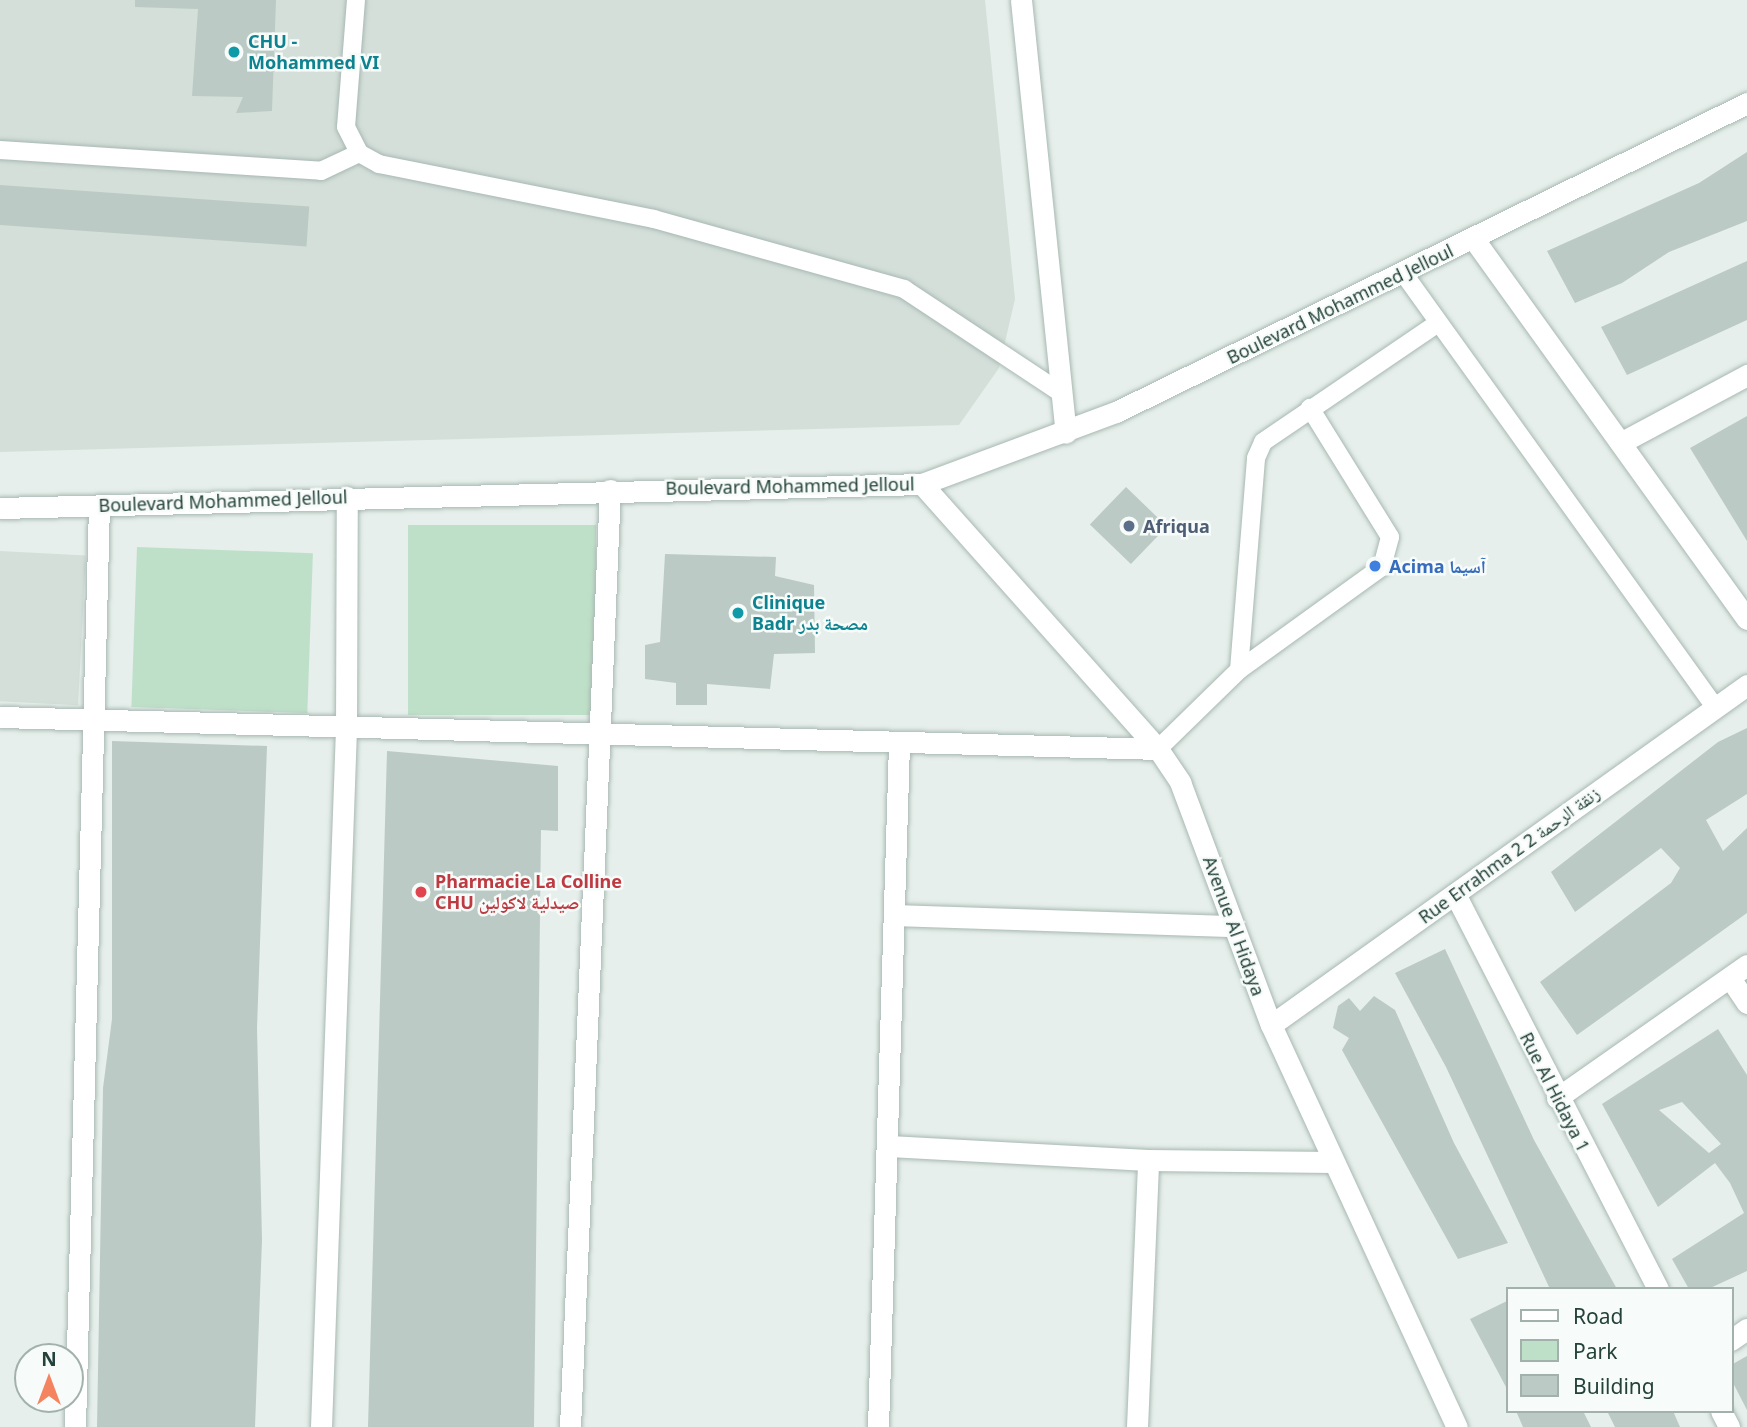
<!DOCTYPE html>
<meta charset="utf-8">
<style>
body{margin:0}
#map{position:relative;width:1747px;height:1427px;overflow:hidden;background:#e6efeb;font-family:"Noto Sans","Noto Naskh Arabic",sans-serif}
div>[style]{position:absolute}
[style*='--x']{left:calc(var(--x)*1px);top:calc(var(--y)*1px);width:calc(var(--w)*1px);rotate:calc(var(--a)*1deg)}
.built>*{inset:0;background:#d4dfda;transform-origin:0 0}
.green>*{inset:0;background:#bfe0c8;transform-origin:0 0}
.building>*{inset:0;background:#bbcac4;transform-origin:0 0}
.roads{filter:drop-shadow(0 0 2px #a8b8b2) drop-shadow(0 0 2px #a8b8b2)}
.lane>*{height:18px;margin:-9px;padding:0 9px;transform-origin:9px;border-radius:9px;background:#fff}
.street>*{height:21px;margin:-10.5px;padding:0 10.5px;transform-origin:10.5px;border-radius:10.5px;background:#fff}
.secondary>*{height:21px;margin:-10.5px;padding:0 10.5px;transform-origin:10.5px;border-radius:10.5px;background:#fff}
.dots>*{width:19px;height:19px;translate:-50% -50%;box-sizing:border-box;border:4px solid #f7fbf9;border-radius:50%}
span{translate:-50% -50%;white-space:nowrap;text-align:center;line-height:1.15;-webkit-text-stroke:5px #f7fbf9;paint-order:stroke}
.culture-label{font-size:18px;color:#0d838f;font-weight:700}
.left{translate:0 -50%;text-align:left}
.street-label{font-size:18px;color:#24423a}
.service-label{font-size:18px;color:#4e5e75;font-weight:700}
.shop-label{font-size:18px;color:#366cbe;font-weight:700}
.health-label{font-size:18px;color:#be3a42;font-weight:700}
.legend{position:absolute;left:1506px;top:1287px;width:228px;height:126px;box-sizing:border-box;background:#f7fbf9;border:2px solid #a3b1ad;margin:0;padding:9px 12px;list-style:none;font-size:21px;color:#24423a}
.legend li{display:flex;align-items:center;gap:14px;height:35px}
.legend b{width:35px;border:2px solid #a3b1ad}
.north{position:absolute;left:14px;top:1343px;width:70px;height:70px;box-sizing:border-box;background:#f7fbf9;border:2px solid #a3b1ad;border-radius:50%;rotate:0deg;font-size:19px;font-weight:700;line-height:28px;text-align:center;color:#24423a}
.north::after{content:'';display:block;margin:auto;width:24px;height:32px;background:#f4845f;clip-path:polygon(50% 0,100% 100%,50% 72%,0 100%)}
</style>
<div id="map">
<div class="built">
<i style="clip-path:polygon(0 0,985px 0,1015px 299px,999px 368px,959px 425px,0 452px)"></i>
<i style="left:0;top:551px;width:86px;height:150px;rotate:3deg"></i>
</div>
<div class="green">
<i style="left:408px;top:525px;width:188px;height:190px"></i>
<i style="left:137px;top:547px;width:176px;height:160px;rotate:2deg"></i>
</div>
<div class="building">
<i style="clip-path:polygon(135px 0,276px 0,272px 111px,236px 113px,243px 97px,192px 96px,198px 9px,135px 7px)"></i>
<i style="clip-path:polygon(1747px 152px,1747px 221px,1669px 252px,1622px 283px,1575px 303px,1547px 251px,1699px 183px)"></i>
<i style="left:0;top:185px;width:310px;height:40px;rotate:4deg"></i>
<i style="clip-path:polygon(1747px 261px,1747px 320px,1627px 375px,1601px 327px)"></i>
<i style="clip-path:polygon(1747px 416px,1747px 541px,1690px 448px)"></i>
<i style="left:1126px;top:487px;width:57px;height:52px;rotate:44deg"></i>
<i style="clip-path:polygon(665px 554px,776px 557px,775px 576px,814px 585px,815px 653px,774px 654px,770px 689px,707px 684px,707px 705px,676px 705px,676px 683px,645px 679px,645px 645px,660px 642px)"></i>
<i style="clip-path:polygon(1747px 728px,1747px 794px,1706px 820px,1723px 851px,1747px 828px,1747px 913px,1577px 1035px,1540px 982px,1671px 883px,1680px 868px,1661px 848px,1575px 912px,1551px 872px,1718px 742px)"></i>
<i style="clip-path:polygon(112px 741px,267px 746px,257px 1028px,262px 1240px,255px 1427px,97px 1427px,103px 1088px,112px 1019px)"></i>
<i style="clip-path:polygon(387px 751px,558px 766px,558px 831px,541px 830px,534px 1427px,368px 1427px)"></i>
<i style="clip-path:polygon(1445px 949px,1534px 1140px,1617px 1289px,1550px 1289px,1446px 1067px,1395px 973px)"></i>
<i style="clip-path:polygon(1374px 996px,1395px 1010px,1454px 1143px,1508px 1243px,1458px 1259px,1342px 1050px,1349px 1038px,1333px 1028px,1338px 1006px,1349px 998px,1360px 1011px)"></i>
<i style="clip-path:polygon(evenodd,1718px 1029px,1747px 1075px,1747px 1271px,1708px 1289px,1689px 1289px,1672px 1259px,1744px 1213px,1730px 1183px,1715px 1163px,1658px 1207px,1602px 1104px,1718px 1029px,1682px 1102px,1721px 1144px,1709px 1153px,1659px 1110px,1682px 1102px)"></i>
<i style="clip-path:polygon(1507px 1301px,1507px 1389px,1470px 1319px)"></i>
<i style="clip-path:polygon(1747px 1356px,1747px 1410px,1731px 1379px,1731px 1365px)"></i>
<i style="clip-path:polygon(1516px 1411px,1583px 1411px,1591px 1427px,1523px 1427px)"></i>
<i style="clip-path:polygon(1607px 1411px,1673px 1411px,1680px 1427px,1615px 1427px)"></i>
</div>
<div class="roads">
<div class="lane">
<i style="--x:356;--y:0;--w:127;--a:94.5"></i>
<i style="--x:346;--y:127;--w:29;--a:63"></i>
<i style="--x:359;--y:153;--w:23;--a:29"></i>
<i style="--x:379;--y:164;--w:280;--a:11.3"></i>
<i style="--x:654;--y:219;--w:260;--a:15.6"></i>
<i style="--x:904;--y:289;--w:185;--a:33.5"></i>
<i style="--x:0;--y:150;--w:322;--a:3.7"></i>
<i style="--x:321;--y:171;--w:42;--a:-25.3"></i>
<i style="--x:1404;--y:274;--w:533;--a:54.31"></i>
<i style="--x:1239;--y:670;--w:213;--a:-85.4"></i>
<i style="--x:1256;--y:458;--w:17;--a:-66"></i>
<i style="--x:1263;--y:442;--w:212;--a:-34.2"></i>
<i style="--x:1158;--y:749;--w:113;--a:-44.3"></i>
<i style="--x:1239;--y:670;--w:176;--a:-35.8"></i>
<i style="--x:1382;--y:567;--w:31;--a:-75"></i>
<i style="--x:1390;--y:537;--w:152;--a:-121.8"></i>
</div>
<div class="street">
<i style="--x:1021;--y:0;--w:435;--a:84.1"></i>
<i style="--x:1473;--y:238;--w:469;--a:54.3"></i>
<i style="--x:1622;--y:442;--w:142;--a:-28.2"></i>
<i style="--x:922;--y:484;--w:355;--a:48.3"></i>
<i style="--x:1158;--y:749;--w:40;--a:56"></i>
<i style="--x:1180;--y:782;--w:259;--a:69.5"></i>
<i style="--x:1271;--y:1025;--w:443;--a:65.2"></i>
<i style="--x:0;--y:717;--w:1158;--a:1.58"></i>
<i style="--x:1455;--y:894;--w:444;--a:62.8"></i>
<i style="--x:896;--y:915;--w:337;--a:1.9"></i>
<i style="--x:1730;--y:978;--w:30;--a:56"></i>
<i style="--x:1271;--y:1025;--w:585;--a:-35.54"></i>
<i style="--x:1557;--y:1098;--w:232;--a:-35"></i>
<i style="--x:889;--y:1146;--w:259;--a:3.1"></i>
<i style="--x:1148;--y:1160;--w:184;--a:0.6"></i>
<i style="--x:1731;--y:1340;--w:19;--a:-35"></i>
<i style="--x:1721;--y:1411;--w:18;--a:63"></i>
<i style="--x:75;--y:1427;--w:921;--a:-88.51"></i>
<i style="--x:321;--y:1427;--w:697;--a:-87.95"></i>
<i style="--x:346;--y:730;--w:233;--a:-89.8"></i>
<i style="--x:570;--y:1427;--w:938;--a:-87.56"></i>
<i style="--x:878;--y:1427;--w:682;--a:-88.24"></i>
<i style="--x:1137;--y:1427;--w:267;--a:-87.6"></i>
</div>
<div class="secondary">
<i style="--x:0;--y:508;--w:922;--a:-1.49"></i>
<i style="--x:922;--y:484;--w:207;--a:-20.4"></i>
<i style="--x:1116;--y:412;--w:703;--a:-26.09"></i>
</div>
</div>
<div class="dots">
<i style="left:234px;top:52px;background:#0f9aa8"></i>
<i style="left:1129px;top:526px;background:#5c6f8a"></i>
<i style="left:1375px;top:566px;background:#3f7fe0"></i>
<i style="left:738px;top:613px;background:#0f9aa8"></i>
<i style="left:421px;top:892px;background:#e0444e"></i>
</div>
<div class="culture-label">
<span class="left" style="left:248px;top:52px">CHU -<br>Mohammed VI</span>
<span class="left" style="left:752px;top:613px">Clinique<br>Badr مصحة بدر</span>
</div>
<div class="street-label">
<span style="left:1340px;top:304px;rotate:-26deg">Boulevard Mohammed Jelloul</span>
<span style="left:790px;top:486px;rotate:-1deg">Boulevard Mohammed Jelloul</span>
<span style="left:223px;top:501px;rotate:-2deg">Boulevard Mohammed Jelloul</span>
<span style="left:1509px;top:855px;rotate:-36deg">Rue Errahma 2 2 زنقة الرحمة</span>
<span style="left:1234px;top:926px;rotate:70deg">Avenue Al Hidaya</span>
<span style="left:1555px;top:1092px;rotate:63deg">Rue Al Hidaya 1</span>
</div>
<div class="service-label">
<span class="left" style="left:1143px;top:526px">Afriqua</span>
</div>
<div class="shop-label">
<span class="left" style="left:1389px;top:566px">Acima آسيما</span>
</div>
<div class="health-label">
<span class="left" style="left:435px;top:892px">Pharmacie La Colline<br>CHU صيدلية لاكولين</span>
</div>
<ul class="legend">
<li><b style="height:9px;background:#fff"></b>Road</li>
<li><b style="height:19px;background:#bfe0c8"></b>Park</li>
<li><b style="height:19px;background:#bbcac4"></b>Building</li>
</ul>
<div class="north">N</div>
</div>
